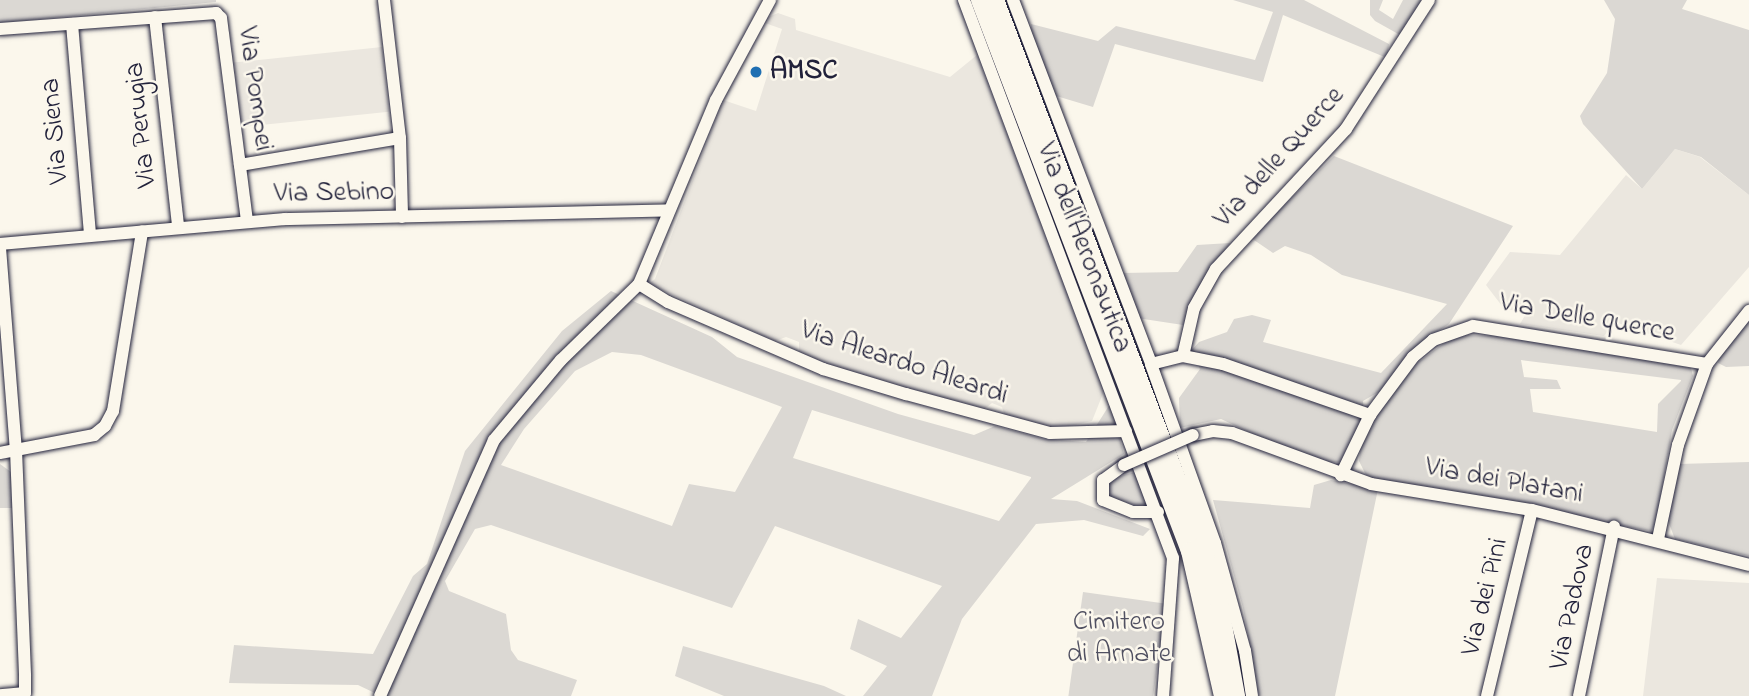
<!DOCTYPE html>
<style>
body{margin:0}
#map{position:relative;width:1749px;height:696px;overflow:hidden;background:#fbf7ec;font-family:"Indie Flower",sans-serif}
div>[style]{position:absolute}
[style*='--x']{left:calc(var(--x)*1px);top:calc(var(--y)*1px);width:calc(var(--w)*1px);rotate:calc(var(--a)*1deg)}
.built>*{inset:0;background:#ebe7df;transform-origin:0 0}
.green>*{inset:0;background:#dbd8d3;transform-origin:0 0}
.roads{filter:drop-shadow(0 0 2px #22223b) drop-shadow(0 0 2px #22223b)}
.minor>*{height:12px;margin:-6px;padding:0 6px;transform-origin:6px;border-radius:6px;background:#fbf7ec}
.highway>*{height:18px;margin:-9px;padding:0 9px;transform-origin:9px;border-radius:9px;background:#fbf7ec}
.bridges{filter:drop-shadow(0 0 2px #22223b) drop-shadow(0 0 2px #22223b)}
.minor-bridge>*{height:12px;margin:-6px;padding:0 6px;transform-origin:6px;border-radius:6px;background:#fbf7ec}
.dots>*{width:19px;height:19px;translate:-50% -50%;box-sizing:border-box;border:4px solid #fbf7ec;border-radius:50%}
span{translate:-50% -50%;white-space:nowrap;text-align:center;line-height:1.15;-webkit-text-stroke:5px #fbf7ec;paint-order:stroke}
.poi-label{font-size:28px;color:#22223b;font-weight:700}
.left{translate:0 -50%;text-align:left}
.street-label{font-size:28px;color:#22223b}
.park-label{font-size:28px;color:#505061}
</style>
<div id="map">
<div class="built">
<i style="clip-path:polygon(778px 13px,795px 19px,796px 30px,950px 77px,977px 55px,1104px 391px,1092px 421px,1052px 430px,1005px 417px,1002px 407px,992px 403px,981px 412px,822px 363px,799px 352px,799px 342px,786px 337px,775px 341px,649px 284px,655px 279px,723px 100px,756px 111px,782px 29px,765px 23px,766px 18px)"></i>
<i style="left:382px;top:47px;width:65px;height:149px;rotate:84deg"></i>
<i style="clip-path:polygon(1675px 149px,1700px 157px,1749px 195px,1749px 267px,1681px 345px,1615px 322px,1604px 336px,1520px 324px,1528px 310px,1505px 310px,1486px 285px,1510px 252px,1560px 255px,1626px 175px,1642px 189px)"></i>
<i style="clip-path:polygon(1657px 578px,1749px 583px,1749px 696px,1643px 696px)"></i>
</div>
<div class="green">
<i style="clip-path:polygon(0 0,216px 0,216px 2px,0 23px)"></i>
<i style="clip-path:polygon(1233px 0,1304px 0,1389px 44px,1387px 58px,1283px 15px,1263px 82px,1115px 44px,1093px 107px,1053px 95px,1031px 38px,1031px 24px,1098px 41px,1116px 26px,1255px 60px,1273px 12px)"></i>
<i style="clip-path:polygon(1370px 0,1383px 0,1379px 10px,1393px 19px,1403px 0,1423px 0,1400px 35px,1375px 21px,1370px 15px)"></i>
<i style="clip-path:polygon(1604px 0,1687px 0,1682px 9px,1749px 30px,1749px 195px,1701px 157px,1675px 149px,1642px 189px,1583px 124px,1580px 116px,1607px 73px,1615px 19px)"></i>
<i style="clip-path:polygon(1334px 156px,1513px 226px,1449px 324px,1420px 343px,1382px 390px,1363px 401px,1364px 418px,1341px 462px,1324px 463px,1296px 454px,1221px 419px,1180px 428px,1179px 398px,1200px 369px,1191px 351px,1199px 342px,1227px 332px,1234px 319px,1252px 315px,1271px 320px,1263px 342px,1381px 373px,1447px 304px,1342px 275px,1311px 255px,1285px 246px,1273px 253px,1251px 238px)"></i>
<i style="clip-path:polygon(1230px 243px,1183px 325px,1137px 318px,1122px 273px,1178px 272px,1197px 245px)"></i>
<i style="clip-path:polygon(evenodd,611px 291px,712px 337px,737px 357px,898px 414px,974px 435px,995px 426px,1044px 439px,1086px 442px,1110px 404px,1124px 454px,1051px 499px,1077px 501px,1150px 529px,1143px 536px,1084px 520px,1036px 524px,962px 619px,932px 696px,863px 696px,887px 666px,850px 649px,858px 619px,901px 638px,942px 586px,775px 526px,732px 608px,491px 525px,475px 529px,445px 581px,449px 591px,506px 614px,511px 650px,518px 660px,577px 680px,571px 696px,381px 696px,358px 685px,229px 683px,234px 645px,373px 654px,413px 576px,427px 564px,465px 451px,562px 331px,611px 291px,612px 352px,641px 355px,782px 407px,735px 492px,689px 484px,672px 526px,501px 465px,524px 429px,575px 371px,612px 352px,611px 291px,812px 410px,1031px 477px,1031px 478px,999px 521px,793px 458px,812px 410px)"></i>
<i style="clip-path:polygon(1749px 316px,1749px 366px,1726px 367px,1718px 363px,1721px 349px)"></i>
<i style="clip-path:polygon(evenodd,1455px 335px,1511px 336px,1691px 368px,1693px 376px,1672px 430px,1656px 524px,1651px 531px,1383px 483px,1366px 475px,1359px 461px,1361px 444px,1374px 418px,1416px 364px,1455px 335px,1521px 360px,1681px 380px,1681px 381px,1658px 404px,1657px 432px,1533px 412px,1530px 389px,1561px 389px,1557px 380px,1524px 377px,1521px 360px)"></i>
<i style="clip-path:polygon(1749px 462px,1749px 556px,1675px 539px,1666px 516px,1679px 464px)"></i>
<i style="clip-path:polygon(0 464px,11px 472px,12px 508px,0 508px)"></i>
<i style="clip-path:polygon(1138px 471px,1150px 503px,1138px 506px,1112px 498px,1108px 488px,1114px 478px)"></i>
<i style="clip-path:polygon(1331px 480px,1378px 489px,1335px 696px,1259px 696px,1243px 608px,1213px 500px,1310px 508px,1314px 485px)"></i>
<i style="left:1083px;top:592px;width:84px;height:105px;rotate:8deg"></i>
<i style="clip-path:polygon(683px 646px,824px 686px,846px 696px,724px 696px,675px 676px)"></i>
</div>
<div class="roads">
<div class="minor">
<i style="--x:384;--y:0;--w:139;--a:83.4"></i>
<i style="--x:400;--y:138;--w:79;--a:88.5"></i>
<i style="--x:964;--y:0;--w:596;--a:69.47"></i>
<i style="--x:1173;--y:558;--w:138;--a:94.1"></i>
<i style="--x:1013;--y:0;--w:389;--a:69.2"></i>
<i style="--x:155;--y:17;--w:211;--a:83.7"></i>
<i style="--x:72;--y:24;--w:212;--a:85.1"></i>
<i style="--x:0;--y:29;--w:217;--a:-4.2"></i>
<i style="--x:216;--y:13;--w:7;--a:45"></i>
<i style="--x:221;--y:18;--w:205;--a:82.7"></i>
<i style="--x:240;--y:165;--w:162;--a:-9.6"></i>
<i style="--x:0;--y:244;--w:286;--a:-5"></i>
<i style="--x:285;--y:219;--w:384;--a:-1.3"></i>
<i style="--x:0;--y:248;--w:203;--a:85.5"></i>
<i style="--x:16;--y:450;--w:226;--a:87.7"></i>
<i style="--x:25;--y:676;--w:17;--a:90"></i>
<i style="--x:25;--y:693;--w:25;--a:175"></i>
<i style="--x:639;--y:284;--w:34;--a:32"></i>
<i style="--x:668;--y:302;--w:169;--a:23.4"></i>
<i style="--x:823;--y:369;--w:87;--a:16.8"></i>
<i style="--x:906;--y:394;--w:149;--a:15.2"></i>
<i style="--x:1050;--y:433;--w:76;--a:-1.5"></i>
<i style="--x:1183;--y:356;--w:49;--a:-77.1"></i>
<i style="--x:1194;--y:308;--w:45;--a:-60.6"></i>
<i style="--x:1216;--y:269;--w:191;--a:-47.1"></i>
<i style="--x:1346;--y:129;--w:153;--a:-57.2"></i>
<i style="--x:1370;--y:415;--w:72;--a:-53.4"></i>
<i style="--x:1413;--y:357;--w:26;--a:-40"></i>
<i style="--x:1433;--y:340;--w:42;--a:-19.3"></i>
<i style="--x:1473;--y:326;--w:237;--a:9.2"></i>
<i style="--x:1193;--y:435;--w:20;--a:-11"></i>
<i style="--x:1213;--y:431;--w:19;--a:6"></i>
<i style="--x:1232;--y:433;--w:148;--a:20.1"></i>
<i style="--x:1371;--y:484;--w:163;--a:9.2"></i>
<i style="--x:1532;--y:510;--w:224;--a:14.2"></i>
<i style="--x:0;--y:453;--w:96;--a:-10.8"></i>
<i style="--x:94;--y:435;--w:14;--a:-39"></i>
<i style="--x:105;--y:426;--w:17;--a:-62"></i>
<i style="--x:113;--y:411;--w:182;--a:-80.8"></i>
<i style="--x:1124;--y:465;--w:26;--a:144"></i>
<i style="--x:1103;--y:480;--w:20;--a:90"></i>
<i style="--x:1103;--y:500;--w:32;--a:22"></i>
<i style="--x:1133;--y:512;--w:25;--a:0"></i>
<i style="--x:1658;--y:539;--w:96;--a:-78"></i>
<i style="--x:1678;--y:445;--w:86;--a:-70.3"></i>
<i style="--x:1707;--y:364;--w:68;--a:-51.6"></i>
<i style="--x:380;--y:696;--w:280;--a:-66"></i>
<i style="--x:494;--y:440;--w:104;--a:-50.1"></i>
<i style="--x:561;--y:360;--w:109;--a:-44.3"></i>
<i style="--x:639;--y:284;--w:199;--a:-67.3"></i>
<i style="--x:716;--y:100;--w:114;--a:-61.6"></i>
<i style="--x:1252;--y:696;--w:46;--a:-98.8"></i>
<i style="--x:1245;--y:651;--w:112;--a:-105.5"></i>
<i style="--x:1215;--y:543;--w:190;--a:-109.7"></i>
<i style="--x:1151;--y:364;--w:33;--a:-14"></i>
<i style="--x:1183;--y:356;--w:41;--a:11.3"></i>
<i style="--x:1223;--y:364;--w:156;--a:19.1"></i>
<i style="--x:1370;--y:415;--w:67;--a:115.8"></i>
<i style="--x:1487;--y:696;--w:191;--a:-76.4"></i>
<i style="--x:1579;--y:696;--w:173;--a:-78.3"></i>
</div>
<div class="highway">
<i style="--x:980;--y:0;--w:590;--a:69.14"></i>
<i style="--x:1190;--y:551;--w:149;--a:77.2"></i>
<i style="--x:995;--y:0;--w:584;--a:69.24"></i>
<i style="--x:1202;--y:546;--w:59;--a:73.4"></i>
<i style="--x:1219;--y:603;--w:95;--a:79.6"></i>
</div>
</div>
<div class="bridges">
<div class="minor-bridge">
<i style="--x:1124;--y:465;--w:75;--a:-23.5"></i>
</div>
</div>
<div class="dots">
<i style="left:756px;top:72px;background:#1f6fb2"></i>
</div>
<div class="poi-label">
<span class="left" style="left:770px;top:72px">AMSC</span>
</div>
<div class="street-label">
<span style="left:254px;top:89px;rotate:82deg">Via Pompei</span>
<span style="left:142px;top:125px;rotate:-96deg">Via Perugia</span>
<span style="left:56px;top:131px;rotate:-95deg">Via Siena</span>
<span style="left:1280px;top:158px;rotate:-48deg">Via delle Querce</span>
<span style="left:334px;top:194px;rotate:-1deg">Via Sebino</span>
<span style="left:1083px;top:248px;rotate:69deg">Via dell'Aeronautica</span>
<span style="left:1587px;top:319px;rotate:10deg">Via Delle querce</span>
<span style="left:904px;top:364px;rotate:18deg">Via Aleardo Aleardi</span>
<span style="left:1504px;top:482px;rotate:10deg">Via dei Platani</span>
<span style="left:1486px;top:597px;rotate:-76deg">Via dei Pini</span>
<span style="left:1573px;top:607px;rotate:-78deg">Via Padova</span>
</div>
<div class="park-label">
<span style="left:1119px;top:639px">Cimitero<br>di Arnate</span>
</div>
</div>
